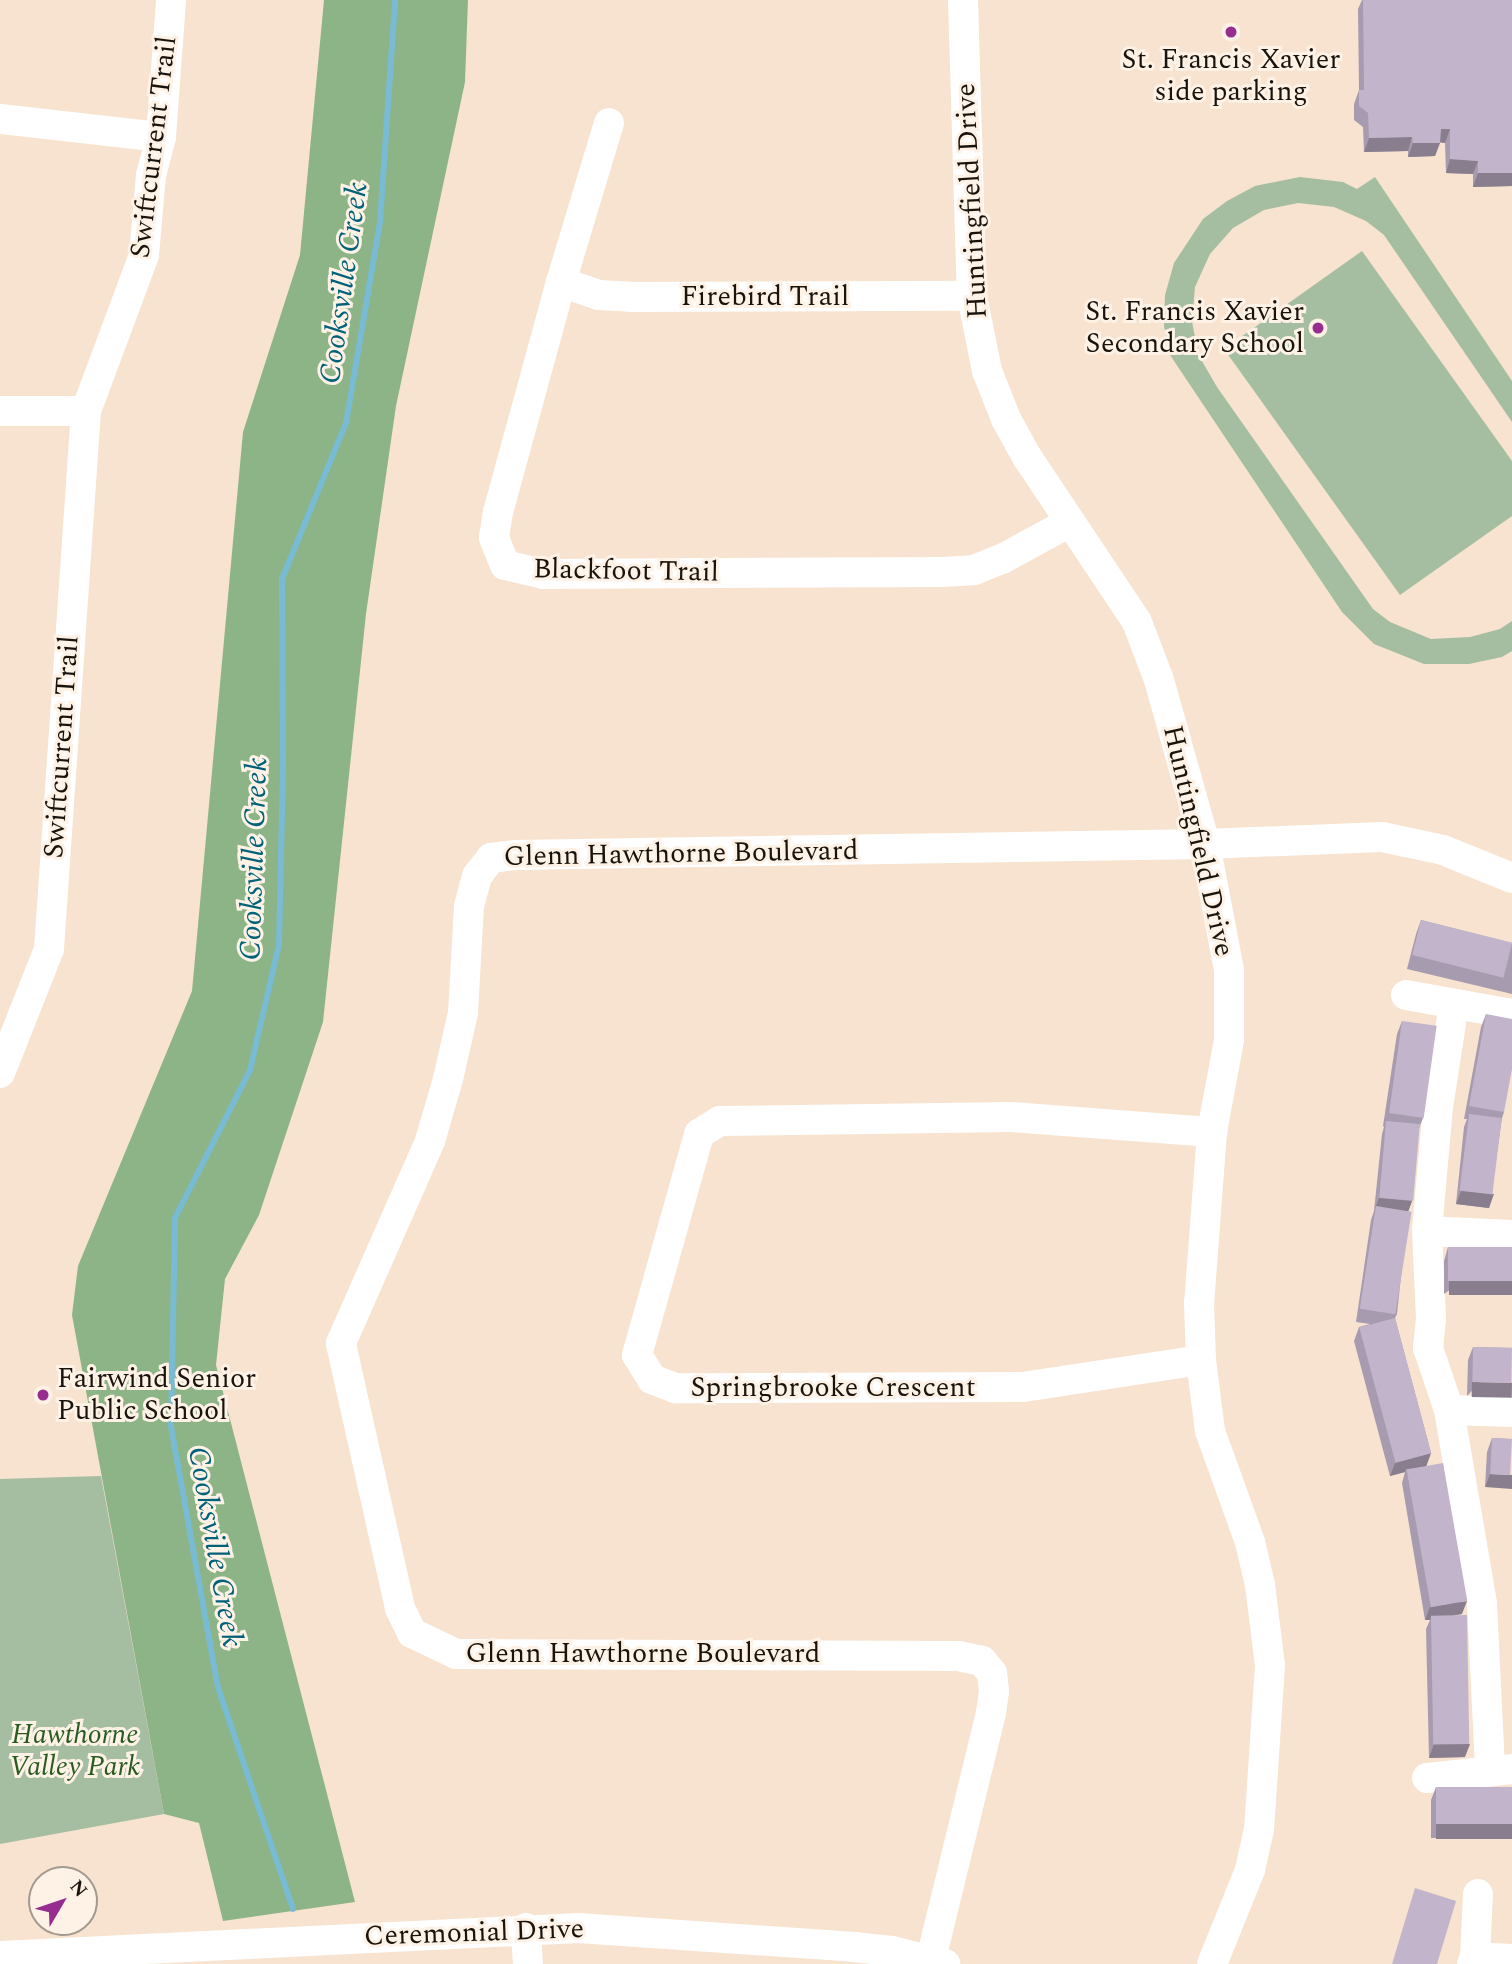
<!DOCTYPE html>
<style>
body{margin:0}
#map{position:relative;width:1512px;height:1964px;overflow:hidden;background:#f7e3cf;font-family:Spectral,serif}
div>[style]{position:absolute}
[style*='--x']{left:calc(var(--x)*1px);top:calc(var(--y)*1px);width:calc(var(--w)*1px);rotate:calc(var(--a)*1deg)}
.green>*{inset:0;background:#a5bea1}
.forest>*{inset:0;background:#8db487}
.stream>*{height:6px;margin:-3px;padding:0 3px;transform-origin:3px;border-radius:3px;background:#78bbd3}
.minor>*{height:30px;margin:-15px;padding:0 15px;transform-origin:15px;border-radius:15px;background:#fff}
.wall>*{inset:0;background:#a79baf}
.shaded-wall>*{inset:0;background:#887e8e;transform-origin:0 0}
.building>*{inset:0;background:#c2b4cb;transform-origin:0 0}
.dots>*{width:19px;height:19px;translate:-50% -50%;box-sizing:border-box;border:4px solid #fef2e6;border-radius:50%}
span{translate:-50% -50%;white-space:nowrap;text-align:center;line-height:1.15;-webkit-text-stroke:6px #fef2e6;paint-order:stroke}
.poi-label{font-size:28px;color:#19130c}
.right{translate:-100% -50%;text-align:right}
.left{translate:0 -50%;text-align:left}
.street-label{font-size:28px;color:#19130c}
.park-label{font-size:28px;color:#285b20;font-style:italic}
.water-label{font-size:30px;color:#006179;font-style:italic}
.north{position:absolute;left:28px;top:1866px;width:70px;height:70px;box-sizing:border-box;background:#fef2e6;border:2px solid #a2998f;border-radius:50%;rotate:51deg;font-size:19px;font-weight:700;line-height:28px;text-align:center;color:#19130c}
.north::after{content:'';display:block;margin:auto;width:24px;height:32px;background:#982d90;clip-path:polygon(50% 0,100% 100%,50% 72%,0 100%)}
</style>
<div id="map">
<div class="green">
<i style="clip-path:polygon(1300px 177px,1343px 182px,1357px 189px,1375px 177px,1512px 381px,1512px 422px,1384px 235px,1366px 221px,1334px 207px,1298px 203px,1264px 210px,1233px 228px,1210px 254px,1195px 287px,1192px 322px,1199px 356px,1217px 387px,1373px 609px,1390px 622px,1431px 639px,1470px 637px,1500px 629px,1512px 621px,1512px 651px,1502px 657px,1469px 664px,1424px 664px,1374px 644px,1342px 612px,1170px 355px,1164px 326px,1165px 295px,1174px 263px,1203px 219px,1227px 201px,1255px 186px)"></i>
<i style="clip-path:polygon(1362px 251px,1512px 461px,1512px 516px,1400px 595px,1224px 349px)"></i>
<i style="clip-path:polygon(101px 1476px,164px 1814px,0 1844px,0 1479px)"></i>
</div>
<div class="forest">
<i style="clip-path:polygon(324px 0,468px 0,465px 82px,396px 406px,366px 614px,323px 1022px,259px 1215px,225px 1279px,216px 1365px,355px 1902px,223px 1921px,199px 1823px,164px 1814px,72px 1315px,78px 1266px,192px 991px,243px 432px,300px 255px)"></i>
</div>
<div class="stream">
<i style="--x:293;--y:1909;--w:233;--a:-108.7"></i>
<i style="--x:218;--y:1688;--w:266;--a:-100.2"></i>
<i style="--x:171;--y:1426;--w:208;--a:-88.9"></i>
<i style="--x:175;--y:1218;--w:166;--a:-63.1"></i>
<i style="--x:250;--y:1070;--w:129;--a:-77"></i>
<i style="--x:279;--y:944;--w:174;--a:-88.7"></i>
<i style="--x:283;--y:770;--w:191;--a:-90.3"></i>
<i style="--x:282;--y:579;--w:169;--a:-67.7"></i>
<i style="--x:346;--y:423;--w:204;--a:-80.4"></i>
<i style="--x:380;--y:222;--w:223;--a:-86.1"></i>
</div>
<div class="minor">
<i style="--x:963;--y:0;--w:296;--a:88.3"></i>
<i style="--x:972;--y:296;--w:76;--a:78.7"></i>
<i style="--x:987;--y:371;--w:52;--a:68.4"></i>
<i style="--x:1006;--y:419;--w:43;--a:61.1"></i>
<i style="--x:1027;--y:457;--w:198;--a:56.3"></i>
<i style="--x:1137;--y:622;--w:62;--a:69.2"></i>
<i style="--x:1159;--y:680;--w:170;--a:74.3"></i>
<i style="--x:1205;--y:844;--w:128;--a:79.2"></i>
<i style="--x:1229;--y:970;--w:70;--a:90"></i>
<i style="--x:1229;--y:1040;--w:94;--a:100.5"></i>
<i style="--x:1212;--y:1132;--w:171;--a:94.3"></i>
<i style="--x:1199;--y:1303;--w:57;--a:88"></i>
<i style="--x:1201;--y:1360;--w:72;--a:82.8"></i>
<i style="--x:1210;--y:1431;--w:118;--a:70.2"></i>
<i style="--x:1250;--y:1542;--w:44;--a:76.9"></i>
<i style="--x:1260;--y:1585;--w:81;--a:82.9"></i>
<i style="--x:1270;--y:1665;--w:164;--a:93.8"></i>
<i style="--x:1259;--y:1829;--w:42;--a:102.4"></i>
<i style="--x:1250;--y:1870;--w:101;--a:112"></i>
<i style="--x:0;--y:119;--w:162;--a:6.4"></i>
<i style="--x:609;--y:123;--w:166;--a:106.8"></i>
<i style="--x:561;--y:282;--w:238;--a:105.3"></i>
<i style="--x:498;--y:512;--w:26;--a:99"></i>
<i style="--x:494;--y:538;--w:29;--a:68"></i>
<i style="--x:505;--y:565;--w:39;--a:13"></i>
<i style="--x:543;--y:574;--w:398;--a:-0.3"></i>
<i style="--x:941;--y:572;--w:33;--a:-3"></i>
<i style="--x:974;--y:570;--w:32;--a:-22"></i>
<i style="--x:1004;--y:558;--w:75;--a:-28.6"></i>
<i style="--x:561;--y:282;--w:39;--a:19"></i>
<i style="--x:598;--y:295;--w:33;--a:3"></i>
<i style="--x:631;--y:297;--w:341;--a:-0.2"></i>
<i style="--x:0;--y:411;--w:86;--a:0"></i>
<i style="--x:1406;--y:995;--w:108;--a:10.2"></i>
<i style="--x:1454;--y:1004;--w:104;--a:98.8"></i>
<i style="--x:1438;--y:1107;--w:124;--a:95.1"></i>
<i style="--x:1427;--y:1231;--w:88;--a:87.4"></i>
<i style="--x:1431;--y:1319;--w:29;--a:96"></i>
<i style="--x:1428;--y:1348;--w:65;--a:71.3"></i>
<i style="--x:1449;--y:1410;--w:197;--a:80.3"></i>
<i style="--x:1482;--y:1604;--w:165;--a:87.2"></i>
<i style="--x:0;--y:1073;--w:133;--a:-68.4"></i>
<i style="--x:49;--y:949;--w:539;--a:-86.07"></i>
<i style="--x:86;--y:411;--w:166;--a:-69.6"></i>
<i style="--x:144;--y:255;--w:80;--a:-85"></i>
<i style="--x:151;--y:175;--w:39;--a:-75"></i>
<i style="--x:161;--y:137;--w:137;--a:-85.8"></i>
<i style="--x:1427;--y:1231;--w:85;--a:2.7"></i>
<i style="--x:1201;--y:1360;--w:181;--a:171.4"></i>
<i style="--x:1022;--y:1387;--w:347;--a:179.8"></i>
<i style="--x:675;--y:1388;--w:25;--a:-159"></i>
<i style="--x:652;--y:1379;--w:28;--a:-122"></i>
<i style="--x:637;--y:1355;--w:230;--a:-74.3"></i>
<i style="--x:699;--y:1134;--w:25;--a:-32"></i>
<i style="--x:720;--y:1121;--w:291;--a:-0.8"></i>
<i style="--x:1011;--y:1117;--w:202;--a:4.3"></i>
<i style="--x:1449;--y:1410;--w:63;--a:1.8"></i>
<i style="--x:1427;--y:1778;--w:85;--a:-6"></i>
<i style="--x:526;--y:1928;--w:36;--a:87"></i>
<i style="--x:0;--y:1956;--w:579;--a:-2.77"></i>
<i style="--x:578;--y:1928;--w:277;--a:3.9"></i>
<i style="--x:854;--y:1947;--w:38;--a:6"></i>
<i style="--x:892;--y:1951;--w:55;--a:13.8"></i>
<i style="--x:1475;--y:1957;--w:37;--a:3"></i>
<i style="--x:931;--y:1959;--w:253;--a:-76.3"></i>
<i style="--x:991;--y:1713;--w:22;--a:-82"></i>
<i style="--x:994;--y:1691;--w:18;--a:-96"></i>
<i style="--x:992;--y:1673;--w:16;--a:-130"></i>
<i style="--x:982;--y:1661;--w:24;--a:-168"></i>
<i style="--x:959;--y:1656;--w:503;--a:-179.77"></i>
<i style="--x:456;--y:1654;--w:49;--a:-154.5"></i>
<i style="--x:412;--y:1633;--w:28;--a:-116"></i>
<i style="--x:400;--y:1608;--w:271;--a:-102.6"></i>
<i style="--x:341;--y:1343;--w:221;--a:-66.2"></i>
<i style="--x:430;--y:1141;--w:65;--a:-73.8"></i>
<i style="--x:448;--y:1079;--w:68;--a:-77.2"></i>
<i style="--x:463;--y:1013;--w:107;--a:-86.8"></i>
<i style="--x:469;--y:906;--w:31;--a:-75"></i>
<i style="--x:477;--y:876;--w:23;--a:-52"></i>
<i style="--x:491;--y:858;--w:24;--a:-7"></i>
<i style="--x:515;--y:855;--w:690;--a:-0.91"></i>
<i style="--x:1205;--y:844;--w:177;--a:-2.3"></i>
<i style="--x:1382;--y:837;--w:62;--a:12"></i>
<i style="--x:1443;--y:850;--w:74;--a:22.1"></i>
<i style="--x:1472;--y:1964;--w:8;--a:-67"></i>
<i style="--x:1475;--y:1957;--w:63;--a:-87.3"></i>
</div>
<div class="wall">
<i style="clip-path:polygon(1362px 0,1512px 0,1512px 186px,1473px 187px,1473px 174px,1446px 173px,1445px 143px,1440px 142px,1435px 156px,1408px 157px,1408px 151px,1364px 152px,1363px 127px,1354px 120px,1354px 104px,1359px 90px,1358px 9px)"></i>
<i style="clip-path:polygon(1421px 920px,1512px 943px,1512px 994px,1407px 969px,1416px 934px)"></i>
<i style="clip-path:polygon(1486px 1014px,1504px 1112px,1502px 1118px,1489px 1208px,1456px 1204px,1464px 1127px,1467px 1119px,1464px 1119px,1481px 1027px)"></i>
<i style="clip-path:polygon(1402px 1021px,1423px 1118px,1419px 1128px,1412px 1201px,1408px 1211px,1397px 1314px,1395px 1318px,1431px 1453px,1426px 1466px,1462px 1614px,1455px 1615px,1465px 1757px,1429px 1758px,1426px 1629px,1430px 1620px,1425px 1620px,1402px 1483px,1405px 1472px,1390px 1476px,1354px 1341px,1359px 1327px,1370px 1324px,1356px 1322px,1371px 1220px,1374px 1211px,1382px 1134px,1384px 1127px,1383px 1126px,1397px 1034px)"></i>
<i style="clip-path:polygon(1448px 1247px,1512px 1247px,1444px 1294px,1444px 1261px)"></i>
<i style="clip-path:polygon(1473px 1347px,1512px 1348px,1467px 1396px,1468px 1360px)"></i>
<i style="clip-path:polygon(1492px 1438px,1512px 1439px,1485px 1487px,1487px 1452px)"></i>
<i style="clip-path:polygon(1436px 1787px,1512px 1787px,1512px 1838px,1431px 1838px,1431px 1800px)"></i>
</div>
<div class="shaded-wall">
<i style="clip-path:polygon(1441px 129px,1450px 129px,1445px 143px,1436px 142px)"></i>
<i style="clip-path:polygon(1412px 137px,1408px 151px,1364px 152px,1369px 138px)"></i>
<i style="clip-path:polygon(1413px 143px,1440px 143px,1435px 156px,1408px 157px)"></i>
<i style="clip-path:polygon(1450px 159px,1478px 161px,1473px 174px,1446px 173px)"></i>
<i style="clip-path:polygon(1478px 173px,1512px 173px,1512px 186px,1473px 187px)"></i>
<i style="clip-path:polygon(1461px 1191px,1494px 1194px,1489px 1208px,1456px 1204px)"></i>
<i style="clip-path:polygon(1379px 1198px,1412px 1201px,1407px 1215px,1376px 1206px,1374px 1211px)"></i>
<i style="left:1449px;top:1281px;width:63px;height:14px"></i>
<i style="left:1472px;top:1382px;width:40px;height:15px;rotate:1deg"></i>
<i style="clip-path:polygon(1431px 1453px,1426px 1467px,1406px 1469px,1405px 1472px,1390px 1476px,1395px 1463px)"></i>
<i style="clip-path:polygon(1490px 1474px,1512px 1475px,1512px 1489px,1485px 1487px)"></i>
<i style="clip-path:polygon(1467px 1601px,1462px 1614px,1431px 1619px,1431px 1616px,1430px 1620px,1425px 1620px,1430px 1607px)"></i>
<i style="clip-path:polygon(1434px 1744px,1470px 1744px,1465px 1757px,1429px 1758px)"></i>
<i style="left:1436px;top:1824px;width:76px;height:15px"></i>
</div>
<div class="building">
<i style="clip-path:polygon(1363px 0,1512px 0,1512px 173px,1478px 173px,1478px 161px,1450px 159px,1450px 129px,1441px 129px,1440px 143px,1413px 143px,1412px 137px,1369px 138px,1368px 113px,1359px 106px,1359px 90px,1364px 90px)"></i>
<i style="left:1421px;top:920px;width:94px;height:36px;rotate:14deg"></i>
<i style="clip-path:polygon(1486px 1014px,1512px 1019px,1512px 1069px,1504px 1112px,1469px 1106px)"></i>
<i style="left:1402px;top:1021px;width:35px;height:93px;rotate:8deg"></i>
<i style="left:1469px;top:1114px;width:33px;height:77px;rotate:7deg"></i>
<i style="left:1386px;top:1121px;width:34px;height:77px;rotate:5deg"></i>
<i style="left:1376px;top:1206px;width:36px;height:104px;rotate:9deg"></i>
<i style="left:1448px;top:1247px;width:64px;height:34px"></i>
<i style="left:1395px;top:1318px;width:140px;height:37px;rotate:75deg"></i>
<i style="left:1473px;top:1347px;width:39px;height:35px;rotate:1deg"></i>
<i style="left:1492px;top:1438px;width:20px;height:36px;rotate:3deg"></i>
<i style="left:1443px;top:1463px;width:140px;height:37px;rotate:80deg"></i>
<i style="left:1467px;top:1615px;width:129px;height:36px;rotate:89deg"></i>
<i style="left:1436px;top:1787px;width:76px;height:37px"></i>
<i style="clip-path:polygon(1415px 1888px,1456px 1901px,1437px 1964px,1392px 1964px)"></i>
</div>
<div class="dots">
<i style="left:1231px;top:32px;background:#982d90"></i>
<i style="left:1318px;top:328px;background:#982d90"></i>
<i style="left:43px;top:1395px;background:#982d90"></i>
</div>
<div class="poi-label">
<span style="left:1231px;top:76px">St. Francis Xavier<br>side parking</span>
<span class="right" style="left:1304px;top:328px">St. Francis Xavier<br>Secondary School</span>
<span class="left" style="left:57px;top:1395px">Fairwind Senior<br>Public School</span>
</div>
<div class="street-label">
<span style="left:154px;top:147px;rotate:-83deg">Swiftcurrent Trail</span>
<span style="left:972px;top:201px;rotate:-93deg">Huntingfield Drive</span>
<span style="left:765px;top:297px">Firebird Trail</span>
<span style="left:626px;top:571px;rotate:1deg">Blackfoot Trail</span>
<span style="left:62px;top:747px;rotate:-86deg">Swiftcurrent Trail</span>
<span style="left:1198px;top:841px;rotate:77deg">Huntingfield Drive</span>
<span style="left:681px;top:854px;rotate:-1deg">Glenn Hawthorne Boulevard</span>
<span style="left:833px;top:1388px">Springbrooke Crescent</span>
<span style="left:643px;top:1654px">Glenn Hawthorne Boulevard</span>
<span style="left:474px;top:1933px;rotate:-2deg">Ceremonial Drive</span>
</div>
<div class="park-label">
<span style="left:75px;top:1751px">Hawthorne<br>Valley Park</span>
</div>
<div class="water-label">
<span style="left:344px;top:283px;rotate:-82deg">Cooksville Creek</span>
<span style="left:254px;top:859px;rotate:-88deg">Cooksville Creek</span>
<span style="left:215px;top:1547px;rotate:80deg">Cooksville Creek</span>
</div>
<div class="north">N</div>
</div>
